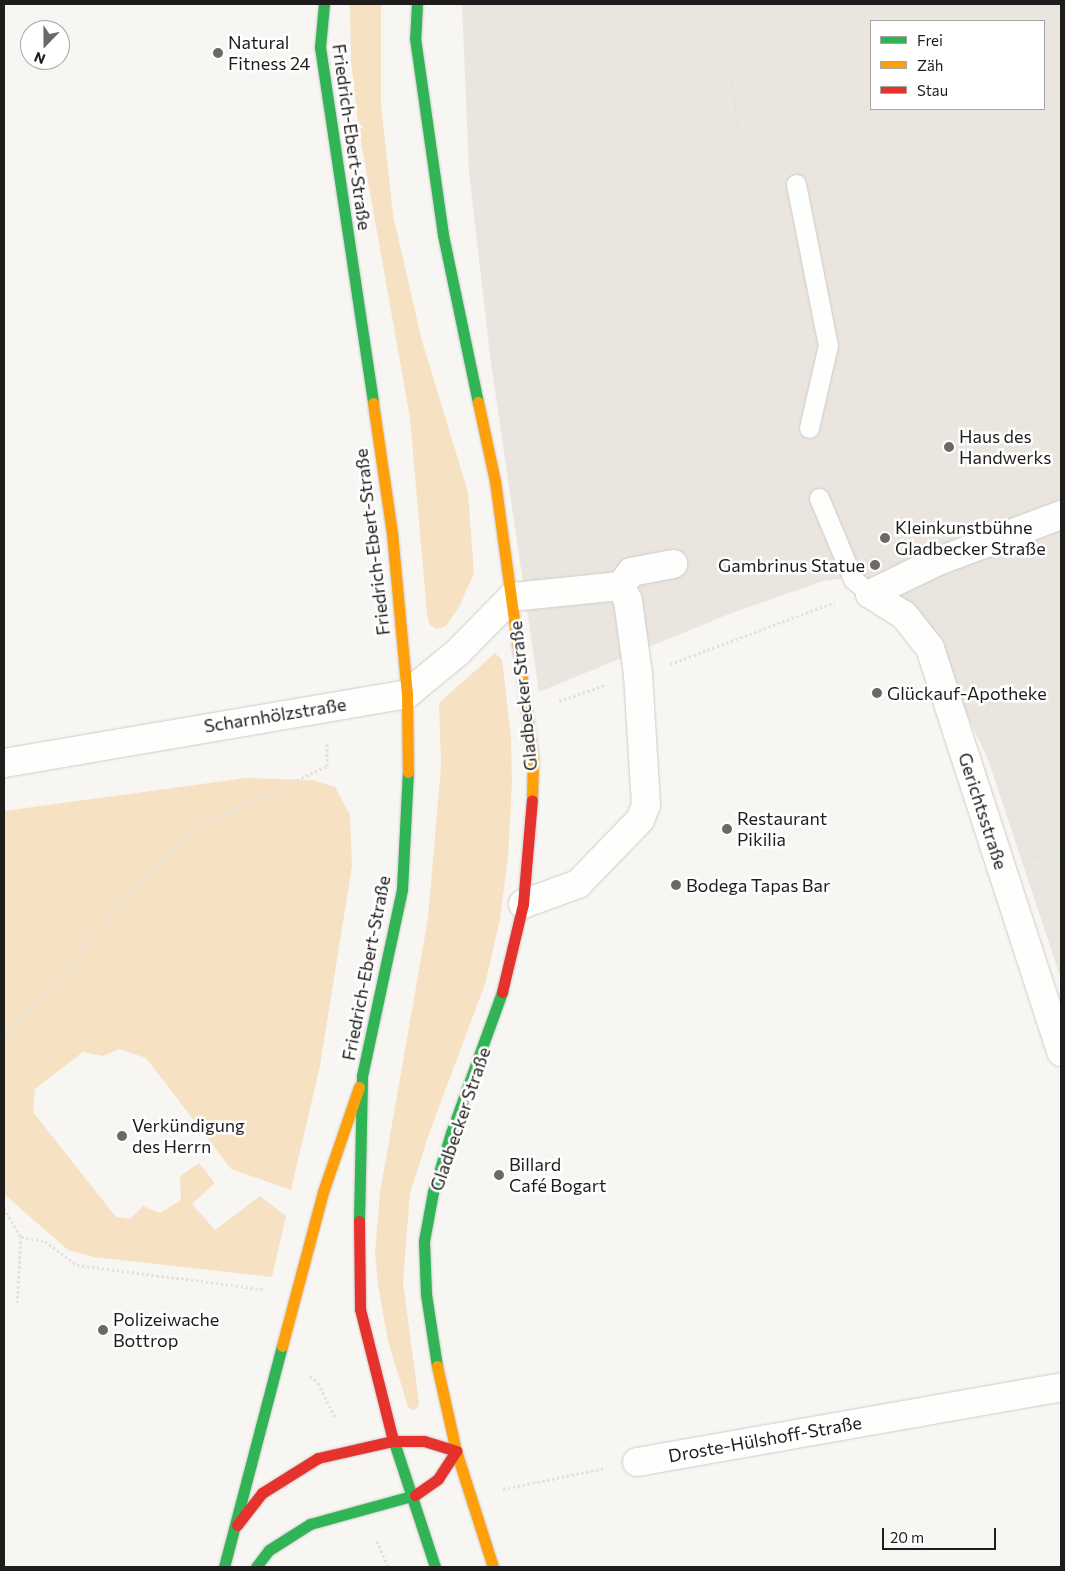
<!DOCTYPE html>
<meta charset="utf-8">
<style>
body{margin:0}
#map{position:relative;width:1065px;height:1571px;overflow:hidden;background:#f8f6f3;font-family:Commissioner,sans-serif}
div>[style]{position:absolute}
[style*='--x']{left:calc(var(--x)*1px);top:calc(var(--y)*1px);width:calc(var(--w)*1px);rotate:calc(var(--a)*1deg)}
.built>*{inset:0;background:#eae5de}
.green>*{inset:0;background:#f6e2c3}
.path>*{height:3px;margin-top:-1.5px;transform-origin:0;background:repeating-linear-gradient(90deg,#e2e2e0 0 2.5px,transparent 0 5px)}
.roads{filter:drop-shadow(0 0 1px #cdccca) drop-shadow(0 0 1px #cdccca)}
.lane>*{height:19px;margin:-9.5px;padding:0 9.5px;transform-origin:9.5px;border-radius:9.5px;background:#fefefd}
.street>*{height:28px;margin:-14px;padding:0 14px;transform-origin:14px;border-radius:14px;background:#fefefd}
.fast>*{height:11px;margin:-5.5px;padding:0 5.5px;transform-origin:5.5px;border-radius:5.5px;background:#30b455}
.slow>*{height:11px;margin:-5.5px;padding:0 5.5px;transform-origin:5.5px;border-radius:5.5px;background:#ff9f0a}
.jam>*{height:11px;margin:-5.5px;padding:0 5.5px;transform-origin:5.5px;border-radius:5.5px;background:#e5322d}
.dots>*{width:14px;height:14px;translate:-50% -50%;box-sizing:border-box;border:2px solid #fff;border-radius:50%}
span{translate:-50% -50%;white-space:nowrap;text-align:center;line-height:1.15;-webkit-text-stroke:5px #fff;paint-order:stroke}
.poi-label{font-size:18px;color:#1f1d1c}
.left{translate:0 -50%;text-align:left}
.right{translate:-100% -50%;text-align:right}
.street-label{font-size:18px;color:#1f1d1c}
.frame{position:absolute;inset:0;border:5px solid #1f1d1c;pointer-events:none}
.legend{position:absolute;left:870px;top:20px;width:175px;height:90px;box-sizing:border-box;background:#fff;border:1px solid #a5a5a4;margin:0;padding:6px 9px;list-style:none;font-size:15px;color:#1f1d1c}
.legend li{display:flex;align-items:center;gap:10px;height:25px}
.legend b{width:25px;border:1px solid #a5a5a4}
.north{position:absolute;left:20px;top:20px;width:50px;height:50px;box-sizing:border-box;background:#fff;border:1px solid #a5a5a4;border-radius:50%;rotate:202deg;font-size:14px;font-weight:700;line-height:20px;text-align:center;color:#1f1d1c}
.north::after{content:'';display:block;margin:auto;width:18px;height:22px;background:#6b6967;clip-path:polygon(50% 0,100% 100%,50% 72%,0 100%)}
.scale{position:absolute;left:882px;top:1528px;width:114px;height:22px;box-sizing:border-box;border:2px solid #1f1d1c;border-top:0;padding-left:6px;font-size:15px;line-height:18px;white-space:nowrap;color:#1f1d1c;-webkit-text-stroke:4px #fff;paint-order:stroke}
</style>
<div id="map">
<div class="built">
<i style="clip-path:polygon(evenodd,462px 4px,1061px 4px,1061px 979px,989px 762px,935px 646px,861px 576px,823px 581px,729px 614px,539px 692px,491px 363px,469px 173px,462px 4px,871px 21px,1044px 21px,1044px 109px,871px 109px,871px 21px)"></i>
</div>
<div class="green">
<i style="clip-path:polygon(350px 4px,381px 4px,381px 104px,393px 215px,422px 341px,468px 492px,474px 573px,459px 607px,446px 626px,437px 629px,429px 624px,427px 614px,410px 418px,358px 125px,351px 60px)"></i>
<i style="clip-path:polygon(495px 653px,502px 660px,511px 736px,512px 783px,508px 857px,500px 920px,485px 984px,430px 1131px,410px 1193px,403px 1282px,419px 1403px,417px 1409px,412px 1410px,408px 1407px,388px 1341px,378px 1285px,375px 1253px,380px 1193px,428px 918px,441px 766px,439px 703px)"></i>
<i style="clip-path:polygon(246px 778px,313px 780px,335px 787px,350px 815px,352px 866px,320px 1066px,291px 1190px,231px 1169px,146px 1058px,119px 1049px,103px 1056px,83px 1052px,35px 1089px,33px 1112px,116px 1217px,130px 1219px,143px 1206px,160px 1213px,181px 1200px,180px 1176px,199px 1163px,215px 1183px,192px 1204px,215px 1230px,260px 1196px,286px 1216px,272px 1277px,94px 1257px,68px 1250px,4px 1194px,4px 811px)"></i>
</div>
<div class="path">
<i style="--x:730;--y:69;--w:72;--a:82"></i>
<i style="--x:670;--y:664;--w:176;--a:-20.6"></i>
<i style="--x:559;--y:701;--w:49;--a:-19.2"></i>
<i style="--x:1033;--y:858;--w:30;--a:-20"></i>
<i style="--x:4;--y:1038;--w:277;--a:-48.4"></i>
<i style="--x:188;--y:831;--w:153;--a:-25.1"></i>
<i style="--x:327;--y:766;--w:23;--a:-90"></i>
<i style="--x:4;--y:1208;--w:34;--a:60"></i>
<i style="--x:21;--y:1237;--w:24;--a:9"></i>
<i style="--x:45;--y:1241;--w:40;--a:37"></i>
<i style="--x:77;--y:1265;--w:187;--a:7.4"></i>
<i style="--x:17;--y:1303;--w:66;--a:-86.5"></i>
<i style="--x:310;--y:1376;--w:11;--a:41"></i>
<i style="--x:318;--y:1383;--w:40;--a:63.4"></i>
<i style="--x:503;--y:1489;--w:104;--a:-11.6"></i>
<i style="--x:377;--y:1541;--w:28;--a:67"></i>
</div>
<div class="roads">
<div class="lane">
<i style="--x:796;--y:184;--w:164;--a:78.8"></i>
<i style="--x:828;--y:345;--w:85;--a:102.9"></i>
<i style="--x:819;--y:498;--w:88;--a:67.2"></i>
<i style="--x:853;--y:579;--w:23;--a:41"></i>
</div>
<div class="street">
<i style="--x:621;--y:586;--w:17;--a:-54"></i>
<i style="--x:631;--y:572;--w:43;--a:-10.8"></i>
<i style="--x:870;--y:594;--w:40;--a:32"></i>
<i style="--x:904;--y:615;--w:42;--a:51.8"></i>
<i style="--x:930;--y:648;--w:425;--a:72"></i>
<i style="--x:870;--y:594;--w:73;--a:-25.9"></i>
<i style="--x:936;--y:562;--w:134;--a:-20.6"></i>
<i style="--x:4;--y:763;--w:409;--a:-9.7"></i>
<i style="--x:407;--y:694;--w:65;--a:-39.4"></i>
<i style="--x:457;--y:653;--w:78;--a:-45.5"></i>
<i style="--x:512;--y:597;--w:110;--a:-5.8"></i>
<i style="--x:523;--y:904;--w:59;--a:-20"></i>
<i style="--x:578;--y:884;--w:89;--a:-45.9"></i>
<i style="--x:640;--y:820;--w:16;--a:-68"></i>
<i style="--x:646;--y:805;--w:131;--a:-93.5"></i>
<i style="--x:638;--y:674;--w:74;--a:-97.8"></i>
<i style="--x:628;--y:601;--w:17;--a:-115"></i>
<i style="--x:637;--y:1462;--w:431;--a:-10"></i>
</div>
<div class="fast">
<i style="--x:324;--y:4;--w:43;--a:95.3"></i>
<i style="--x:320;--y:47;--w:360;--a:81.5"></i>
<i style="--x:417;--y:4;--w:34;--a:93"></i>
<i style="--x:415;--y:38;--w:199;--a:81.9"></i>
<i style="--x:443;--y:235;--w:171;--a:78.2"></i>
<i style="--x:359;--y:1221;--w:145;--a:-88.8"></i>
<i style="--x:362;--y:1076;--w:191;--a:-77.9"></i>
<i style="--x:402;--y:889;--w:117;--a:-87.1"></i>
<i style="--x:437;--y:1366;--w:73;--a:-98.7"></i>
<i style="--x:426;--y:1294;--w:53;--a:-92.2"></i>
<i style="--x:424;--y:1241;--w:50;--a:-79.6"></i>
<i style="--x:433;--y:1192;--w:62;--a:-73"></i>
<i style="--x:451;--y:1133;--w:150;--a:-70.1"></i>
<i style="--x:392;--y:1436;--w:138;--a:71.8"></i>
<i style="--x:224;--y:1567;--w:228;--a:-75.3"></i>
<i style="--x:256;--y:1567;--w:21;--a:-53"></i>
<i style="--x:269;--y:1550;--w:49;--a:-32.4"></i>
<i style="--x:310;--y:1524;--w:109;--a:-15.4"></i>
</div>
<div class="slow">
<i style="--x:478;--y:402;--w:81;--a:77.9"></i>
<i style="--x:495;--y:481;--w:280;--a:82.2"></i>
<i style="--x:533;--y:758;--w:42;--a:91.4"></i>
<i style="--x:373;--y:403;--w:131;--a:81.7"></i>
<i style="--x:392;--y:533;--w:162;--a:84.7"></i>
<i style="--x:407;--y:694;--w:78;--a:89.3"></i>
<i style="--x:282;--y:1346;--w:159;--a:-75.1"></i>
<i style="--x:323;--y:1192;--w:111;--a:-71.1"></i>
<i style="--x:437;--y:1366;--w:87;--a:77.4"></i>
<i style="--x:456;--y:1451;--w:122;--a:72.3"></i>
</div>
<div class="jam">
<i style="--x:502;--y:992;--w:90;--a:-76.6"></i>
<i style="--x:523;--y:904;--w:104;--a:-85.1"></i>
<i style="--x:359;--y:1221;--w:88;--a:89.3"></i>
<i style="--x:360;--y:1309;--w:131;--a:75.9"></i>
<i style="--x:237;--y:1525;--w:41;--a:-52"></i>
<i style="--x:262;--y:1493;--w:66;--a:-32"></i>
<i style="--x:318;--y:1458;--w:77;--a:-12.8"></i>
<i style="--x:393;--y:1441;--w:31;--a:0"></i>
<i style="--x:424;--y:1441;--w:34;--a:17"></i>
<i style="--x:456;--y:1451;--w:33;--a:123"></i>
<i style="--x:438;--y:1479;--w:28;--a:145"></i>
</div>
</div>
<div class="dots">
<i style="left:218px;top:53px;background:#6b6967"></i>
<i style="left:949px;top:447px;background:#6b6967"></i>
<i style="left:885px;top:538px;background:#6b6967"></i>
<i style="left:875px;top:565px;background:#6b6967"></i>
<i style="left:877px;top:693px;background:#6b6967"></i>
<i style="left:727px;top:829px;background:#6b6967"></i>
<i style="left:676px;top:885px;background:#6b6967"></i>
<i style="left:122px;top:1136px;background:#6b6967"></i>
<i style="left:499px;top:1175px;background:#6b6967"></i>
<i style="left:103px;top:1330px;background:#6b6967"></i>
</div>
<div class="poi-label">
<span class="left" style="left:228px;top:53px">Natural<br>Fitness 24</span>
<span class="left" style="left:959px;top:447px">Haus des<br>Handwerks</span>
<span class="left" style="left:895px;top:538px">Kleinkunstbühne<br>Gladbecker Straße</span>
<span class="right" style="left:865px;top:565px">Gambrinus Statue</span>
<span class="left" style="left:887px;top:693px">Glückauf-Apotheke</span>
<span class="left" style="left:737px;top:829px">Restaurant<br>Pikilia</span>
<span class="left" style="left:686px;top:885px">Bodega Tapas Bar</span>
<span class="left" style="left:132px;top:1136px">Verkündigung<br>des Herrn</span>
<span class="left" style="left:509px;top:1175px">Billard<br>Café Bogart</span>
<span class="left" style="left:113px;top:1330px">Polizeiwache<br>Bottrop</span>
</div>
<div class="street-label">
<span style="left:352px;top:137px;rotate:82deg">Friedrich-Ebert-Straße</span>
<span style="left:372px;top:542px;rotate:-97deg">Friedrich-Ebert-Straße</span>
<span style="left:523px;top:696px;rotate:-96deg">Gladbecker Straße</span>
<span style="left:275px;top:715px;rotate:-9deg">Scharnhölzstraße</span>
<span style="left:983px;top:811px;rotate:72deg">Gerichtsstraße</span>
<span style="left:366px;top:968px;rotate:-79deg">Friedrich-Ebert-Straße</span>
<span style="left:460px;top:1119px;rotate:-71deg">Gladbecker Straße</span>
<span style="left:765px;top:1439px;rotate:-10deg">Droste-Hülshoff-Straße</span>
</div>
<div class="frame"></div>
<ul class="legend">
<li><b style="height:6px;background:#30b455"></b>Frei</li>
<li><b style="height:6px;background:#ff9f0a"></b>Zäh</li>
<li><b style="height:6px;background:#e5322d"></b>Stau</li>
</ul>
<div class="north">N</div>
<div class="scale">20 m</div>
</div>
